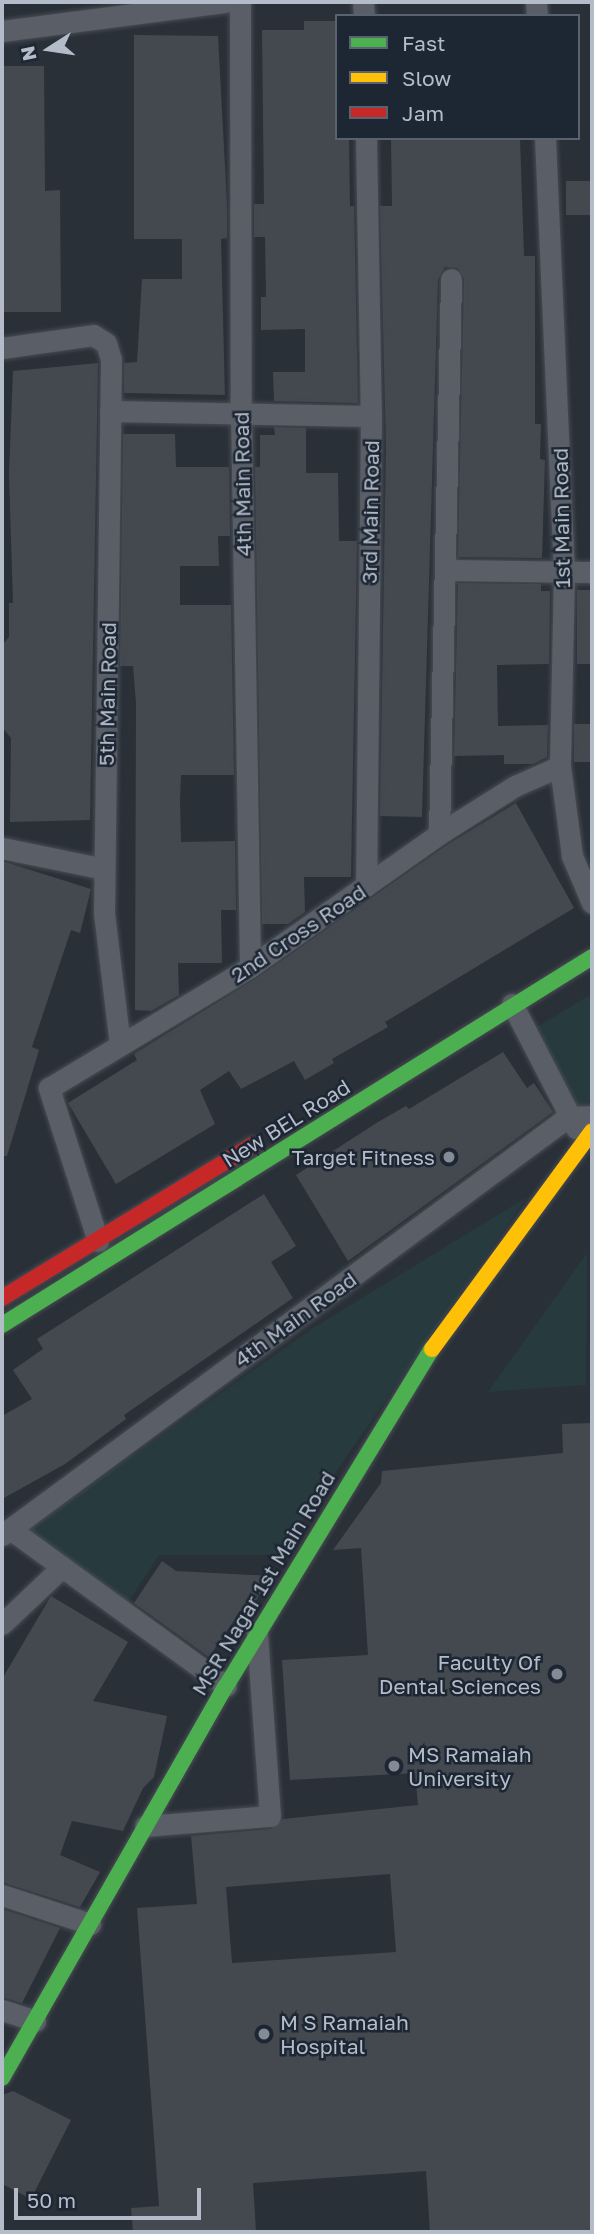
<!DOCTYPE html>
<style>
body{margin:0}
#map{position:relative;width:594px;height:2234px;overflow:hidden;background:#2a3038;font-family:"Golos Text",sans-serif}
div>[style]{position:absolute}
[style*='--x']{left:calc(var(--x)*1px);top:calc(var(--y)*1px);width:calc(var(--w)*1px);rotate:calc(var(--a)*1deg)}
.green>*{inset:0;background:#273a3e}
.building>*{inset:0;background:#444950;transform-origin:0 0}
.roads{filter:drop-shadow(0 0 2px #484c53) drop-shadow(0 0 2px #484c53)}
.street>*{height:21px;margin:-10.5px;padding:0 10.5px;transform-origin:10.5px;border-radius:10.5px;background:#5a5e66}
.fast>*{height:16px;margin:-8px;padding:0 8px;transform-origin:8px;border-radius:8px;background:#4caf50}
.slow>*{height:16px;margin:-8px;padding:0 8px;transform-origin:8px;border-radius:8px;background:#ffc107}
.jam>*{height:16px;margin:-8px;padding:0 8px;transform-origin:8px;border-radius:8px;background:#c62828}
.dots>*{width:19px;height:19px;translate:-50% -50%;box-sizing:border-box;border:4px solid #1d2633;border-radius:50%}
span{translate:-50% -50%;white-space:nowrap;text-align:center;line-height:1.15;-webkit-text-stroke:5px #1d2633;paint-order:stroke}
.street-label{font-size:21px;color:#b4bcc9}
.poi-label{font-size:21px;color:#b4bcc9}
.right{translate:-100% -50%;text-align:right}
.left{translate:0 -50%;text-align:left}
.frame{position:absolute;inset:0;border:4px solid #b4bcc9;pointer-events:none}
.legend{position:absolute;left:335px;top:14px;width:245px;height:126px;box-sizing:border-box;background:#1d2633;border:2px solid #59626f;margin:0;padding:9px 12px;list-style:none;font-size:21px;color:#b4bcc9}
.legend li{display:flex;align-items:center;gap:14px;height:35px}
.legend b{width:35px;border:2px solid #59626f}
.north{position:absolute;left:14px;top:14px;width:70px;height:70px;-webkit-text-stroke:5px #1d2633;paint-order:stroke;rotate:258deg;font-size:19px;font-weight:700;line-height:28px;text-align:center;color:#b4bcc9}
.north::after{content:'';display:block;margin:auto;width:24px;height:32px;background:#b4bcc9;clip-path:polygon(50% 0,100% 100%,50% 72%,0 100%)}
.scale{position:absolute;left:14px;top:2188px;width:187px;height:32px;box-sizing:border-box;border:4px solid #b4bcc9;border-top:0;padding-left:9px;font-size:21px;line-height:24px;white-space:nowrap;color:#b4bcc9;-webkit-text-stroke:5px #1d2633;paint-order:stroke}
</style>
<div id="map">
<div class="green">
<i style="clip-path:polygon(592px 994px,592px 1110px,572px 1109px,530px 1031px)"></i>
<i style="clip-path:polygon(527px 1197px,278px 1555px,159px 1555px,127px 1604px,25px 1532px,310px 1330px)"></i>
<i style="clip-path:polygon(587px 1253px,586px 1385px,488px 1392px)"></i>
</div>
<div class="building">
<i style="clip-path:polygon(304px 21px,337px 21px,337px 138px,349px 138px,350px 206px,354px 206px,358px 403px,274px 401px,273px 372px,305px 372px,305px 329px,261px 330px,261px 297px,266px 297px,265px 237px,254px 237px,254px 204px,264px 204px,262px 30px,304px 30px)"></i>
<i style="clip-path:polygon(134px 35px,218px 36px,227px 204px,227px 238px,221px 239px,225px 395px,124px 393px,124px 363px,137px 362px,142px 279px,182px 279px,182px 239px,134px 239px)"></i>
<i style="clip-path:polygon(2px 66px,44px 66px,45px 191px,60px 190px,61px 312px,2px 312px)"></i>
<i style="clip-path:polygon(391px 138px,520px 138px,524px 256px,535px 256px,535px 424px,541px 424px,540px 459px,545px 460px,542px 558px,458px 557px,464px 279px,458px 268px,445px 267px,438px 279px,422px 817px,380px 816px,386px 446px,380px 206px,392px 206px)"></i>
<i style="left:566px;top:181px;width:26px;height:34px"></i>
<i style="clip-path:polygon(98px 363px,90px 820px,10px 822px,11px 738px,2px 727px,2px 645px,9px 637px,9px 603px,13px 603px,9px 474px,13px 371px)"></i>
<i style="clip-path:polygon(274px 427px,306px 428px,306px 473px,338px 473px,339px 541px,357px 541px,351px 877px,304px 877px,305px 912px,288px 924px,262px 924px,255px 467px,260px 467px,260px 435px,275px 435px)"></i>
<i style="clip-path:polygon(123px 434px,175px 434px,176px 467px,229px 467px,230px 536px,218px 536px,219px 566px,180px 566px,180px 605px,231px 605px,234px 775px,181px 775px,180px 801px,181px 842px,235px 841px,236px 910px,221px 910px,222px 963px,178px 963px,179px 995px,151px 1011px,135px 1010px,136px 703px,133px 666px,120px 666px)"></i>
<i style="clip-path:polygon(458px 583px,541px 584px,541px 591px,550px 591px,549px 664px,497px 665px,498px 726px,548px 725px,547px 757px,533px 764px,504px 764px,504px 755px,454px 756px)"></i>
<i style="left:577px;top:590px;width:15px;height:74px"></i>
<i style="left:592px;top:724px;width:38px;height:18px;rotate:90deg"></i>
<i style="clip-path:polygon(516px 803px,574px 908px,385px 1022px,388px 1027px,332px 1059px,334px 1063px,305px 1080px,294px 1061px,241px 1089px,229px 1071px,200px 1090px,215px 1124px,116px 1184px,68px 1103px,137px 1060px,134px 1054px,257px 978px,447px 845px)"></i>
<i style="clip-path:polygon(2px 861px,91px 889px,80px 933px,71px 930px,32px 1047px,39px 1050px,7px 1156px,2px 1156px)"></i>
<i style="clip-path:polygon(503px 1052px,527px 1088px,534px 1083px,553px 1112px,348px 1261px,296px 1175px,378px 1122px,406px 1106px,409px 1109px)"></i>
<i style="clip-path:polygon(264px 1194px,296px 1246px,271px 1262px,293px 1298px,124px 1415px,126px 1419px,65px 1464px,2px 1499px,2px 1416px,32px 1399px,13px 1370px,43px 1349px,37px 1339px)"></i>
<i style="clip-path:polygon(evenodd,592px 1423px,592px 2232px,430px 2232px,426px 2171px,253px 2183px,256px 2232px,133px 2232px,131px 2208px,159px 2206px,137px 1908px,197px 1904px,191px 1836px,271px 1829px,283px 1819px,418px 1805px,415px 1773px,290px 1780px,282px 1660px,368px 1655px,361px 1548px,333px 1550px,381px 1483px,382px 1471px,563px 1453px,562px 1424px,592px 1423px,390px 1874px,396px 1952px,232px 1963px,226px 1887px,390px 1874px)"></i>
<i style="clip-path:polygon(162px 1561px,176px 1571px,271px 1576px,249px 1612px,243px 1607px,209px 1657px,134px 1603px)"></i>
<i style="clip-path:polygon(51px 1596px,128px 1642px,93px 1701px,167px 1716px,154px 1777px,143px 1788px,123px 1831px,72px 1821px,60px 1855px,100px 1872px,80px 1907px,2px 1882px,2px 1679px)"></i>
<i style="clip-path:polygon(2px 1909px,60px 1928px,22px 2003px,2px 1997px)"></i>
<i style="clip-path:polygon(13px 2091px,71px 2120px,31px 2199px,2px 2184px,2px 2095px)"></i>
</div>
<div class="roads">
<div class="street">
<i style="--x:240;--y:2;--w:409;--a:89.9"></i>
<i style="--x:241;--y:411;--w:556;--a:89.07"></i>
<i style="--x:363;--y:2;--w:14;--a:86"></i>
<i style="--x:536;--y:2;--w:14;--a:86"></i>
<i style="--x:2;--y:31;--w:224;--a:-7.4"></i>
<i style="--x:366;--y:138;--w:278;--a:89"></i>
<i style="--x:371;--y:416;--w:470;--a:90.6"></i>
<i style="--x:545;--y:138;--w:434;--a:87.5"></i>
<i style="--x:564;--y:572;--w:194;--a:91.2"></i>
<i style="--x:560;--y:766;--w:91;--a:82.4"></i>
<i style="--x:572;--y:856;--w:51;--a:66.9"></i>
<i style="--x:2;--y:348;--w:92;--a:-8.1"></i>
<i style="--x:93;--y:335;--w:15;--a:32"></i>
<i style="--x:106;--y:343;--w:17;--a:73"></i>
<i style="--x:111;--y:359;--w:554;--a:90.72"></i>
<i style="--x:104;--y:913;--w:133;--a:83.1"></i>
<i style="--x:110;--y:411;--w:261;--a:1.1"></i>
<i style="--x:445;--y:570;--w:147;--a:0.8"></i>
<i style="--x:439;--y:834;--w:555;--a:-88.76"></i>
<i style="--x:2;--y:848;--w:104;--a:11.6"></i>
<i style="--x:512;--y:1004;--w:140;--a:62.7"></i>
<i style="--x:98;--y:1241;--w:161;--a:-107.8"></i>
<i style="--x:49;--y:1088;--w:235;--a:-31"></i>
<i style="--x:250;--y:967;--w:231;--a:-35.1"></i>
<i style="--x:439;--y:834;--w:90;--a:-32.3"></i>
<i style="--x:515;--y:786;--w:49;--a:-24"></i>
<i style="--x:10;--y:1529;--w:267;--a:36"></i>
<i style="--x:2;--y:1535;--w:704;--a:-36.45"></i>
<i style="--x:568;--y:1117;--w:24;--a:-2"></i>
<i style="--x:2;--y:1624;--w:83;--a:-43.5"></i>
<i style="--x:145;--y:1826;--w:125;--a:-4.6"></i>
<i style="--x:270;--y:1816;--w:183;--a:-94.1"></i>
<i style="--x:2;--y:1895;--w:93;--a:18.2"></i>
<i style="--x:2;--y:2010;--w:35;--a:18"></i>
</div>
<div class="fast">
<i style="--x:2;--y:1325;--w:695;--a:-31.95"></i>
<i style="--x:2;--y:2078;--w:451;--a:-60.3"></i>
<i style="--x:226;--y:1686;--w:395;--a:-58.6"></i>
</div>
<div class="slow">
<i style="--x:432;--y:1349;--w:270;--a:-53.7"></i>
</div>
<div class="jam">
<i style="--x:2;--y:1298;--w:294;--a:-31.4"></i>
</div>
</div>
<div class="dots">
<i style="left:449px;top:1157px;background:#848b96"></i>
<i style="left:557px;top:1674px;background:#848b96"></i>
<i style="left:394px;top:1766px;background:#848b96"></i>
<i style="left:264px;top:2034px;background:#848b96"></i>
</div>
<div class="street-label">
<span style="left:242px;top:484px;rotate:-91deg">4th Main Road</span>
<span style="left:370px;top:512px;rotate:-89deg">3rd Main Road</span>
<span style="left:561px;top:518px;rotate:-91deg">1st Main Road</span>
<span style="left:107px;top:694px;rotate:-89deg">5th Main Road</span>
<span style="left:298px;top:933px;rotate:-34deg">2nd Cross Road</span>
<span style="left:286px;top:1123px;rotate:-32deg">New BEL Road</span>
<span style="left:295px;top:1319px;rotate:-36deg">4th Main Road</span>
<span style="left:263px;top:1583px;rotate:-59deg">MSR Nagar 1st Main Road</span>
</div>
<div class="poi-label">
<span class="right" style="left:435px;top:1157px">Target Fitness</span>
<span class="right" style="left:541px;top:1674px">Faculty Of<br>Dental Sciences</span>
<span class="left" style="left:408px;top:1766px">MS Ramaiah<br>University</span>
<span class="left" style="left:280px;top:2034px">M S Ramaiah<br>Hospital</span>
</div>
<div class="frame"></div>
<ul class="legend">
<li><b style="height:9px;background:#4caf50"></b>Fast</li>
<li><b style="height:9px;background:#ffc107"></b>Slow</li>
<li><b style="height:9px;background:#c62828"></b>Jam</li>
</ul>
<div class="north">N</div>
<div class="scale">50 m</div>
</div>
